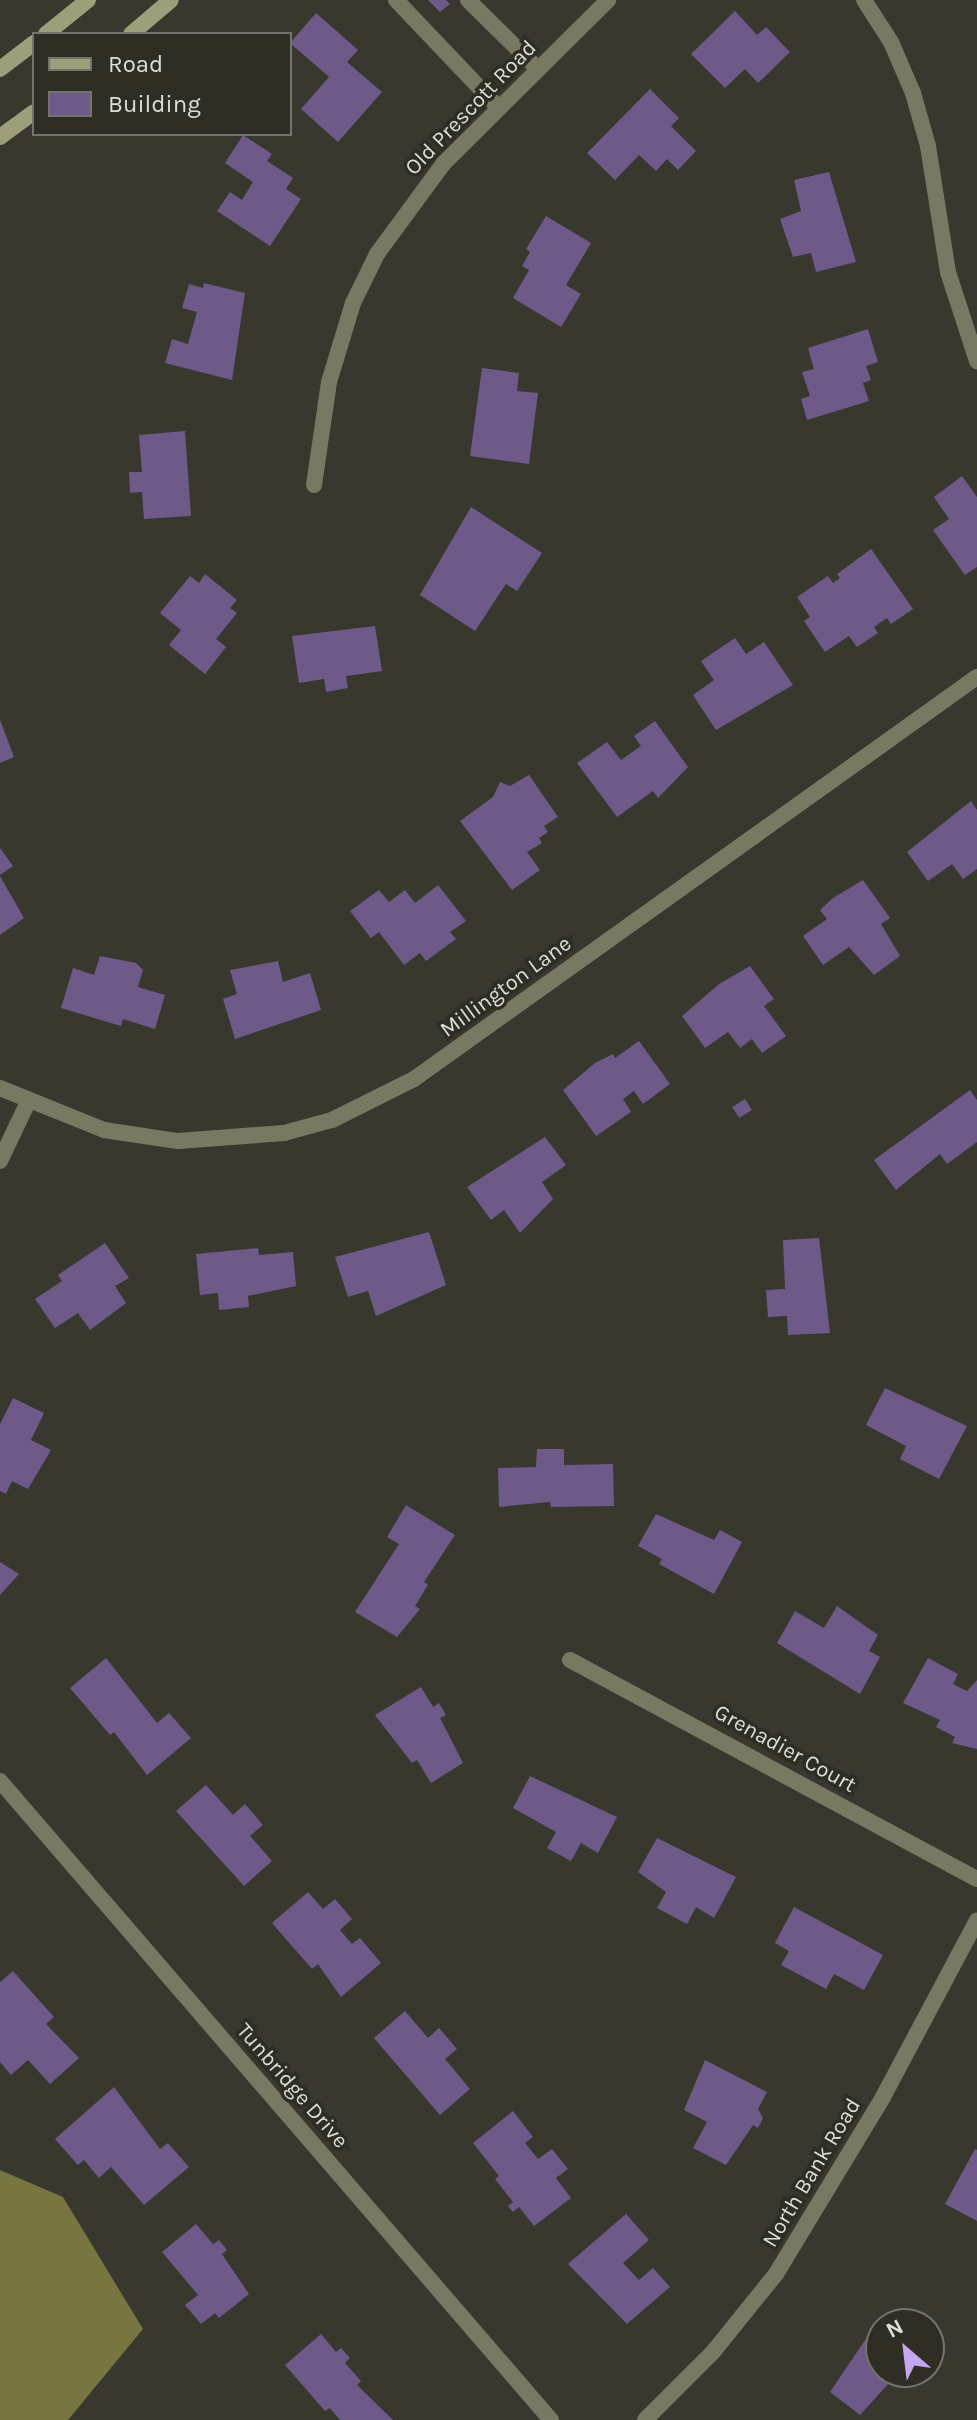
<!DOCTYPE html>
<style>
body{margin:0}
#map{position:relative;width:977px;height:2420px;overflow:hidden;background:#38382f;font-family:Karla,sans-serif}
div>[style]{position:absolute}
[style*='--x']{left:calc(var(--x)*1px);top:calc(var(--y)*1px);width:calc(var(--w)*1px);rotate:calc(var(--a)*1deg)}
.forest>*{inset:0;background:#777641}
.building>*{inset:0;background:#6d5a88;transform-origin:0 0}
.minor>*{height:16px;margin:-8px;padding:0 8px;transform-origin:8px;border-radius:8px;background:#797963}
.secondary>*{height:16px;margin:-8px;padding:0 8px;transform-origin:8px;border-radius:8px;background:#9e9e7a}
span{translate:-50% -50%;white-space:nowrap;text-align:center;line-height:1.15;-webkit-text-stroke:7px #2e2e25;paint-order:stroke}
.street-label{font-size:22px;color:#deded8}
.legend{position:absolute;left:32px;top:32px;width:260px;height:104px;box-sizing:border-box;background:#2e2e25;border:2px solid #74746d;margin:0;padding:10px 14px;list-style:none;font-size:24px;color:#deded8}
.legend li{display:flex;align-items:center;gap:16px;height:40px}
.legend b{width:40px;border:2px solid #74746d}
.north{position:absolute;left:865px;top:2308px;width:80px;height:80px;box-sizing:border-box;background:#2e2e25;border:2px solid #74746d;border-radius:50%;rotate:332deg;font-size:22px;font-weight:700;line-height:32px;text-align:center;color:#deded8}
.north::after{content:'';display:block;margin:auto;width:28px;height:36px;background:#c5a7f1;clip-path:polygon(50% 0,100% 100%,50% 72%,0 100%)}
</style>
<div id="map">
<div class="forest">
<i style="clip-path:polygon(0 2170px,63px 2197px,143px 2329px,68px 2420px,0 2420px)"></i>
</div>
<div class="building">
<i style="clip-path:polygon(428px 0,446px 0,450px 4px,440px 12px)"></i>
<i style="clip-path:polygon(735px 11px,757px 35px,766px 27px,790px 52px,758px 83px,745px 69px,725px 88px,691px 54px)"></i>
<i style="clip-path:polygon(316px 13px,358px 50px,347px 62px,382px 92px,338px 142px,301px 109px,329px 77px,290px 43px)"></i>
<i style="clip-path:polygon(650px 89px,679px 118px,671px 126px,696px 151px,678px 170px,667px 159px,656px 171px,639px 155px,615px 180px,587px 153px)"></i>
<i style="clip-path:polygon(243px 135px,272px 154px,267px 161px,293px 178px,286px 189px,301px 199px,270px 246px,217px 211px,230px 192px,242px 200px,253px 182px,225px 163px)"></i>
<i style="clip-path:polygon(829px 172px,856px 262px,816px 272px,811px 253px,793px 257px,780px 219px,801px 211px,794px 180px)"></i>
<i style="clip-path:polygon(546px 216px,591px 243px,566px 285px,581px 294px,561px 327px,513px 298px,529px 270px,522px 266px,530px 252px,526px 249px)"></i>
<i style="clip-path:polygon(204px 283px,245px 293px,232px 380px,165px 363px,172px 339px,188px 344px,197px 312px,182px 308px,189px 284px,203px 288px)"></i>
<i style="clip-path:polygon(868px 329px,878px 362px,866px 366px,871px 380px,863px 383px,869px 401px,807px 420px,801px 399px,810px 396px,802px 372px,814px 369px,808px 348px)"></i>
<i style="clip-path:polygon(482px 368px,519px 373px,517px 391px,538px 393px,529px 464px,470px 456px)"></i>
<i style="clip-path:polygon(185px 431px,191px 516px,144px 519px,142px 492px,130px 493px,129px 472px,142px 472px,139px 435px)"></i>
<i style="clip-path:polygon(962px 476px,977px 497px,977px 567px,965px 575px,933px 530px,949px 519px,934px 497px)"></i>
<i style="clip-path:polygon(471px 507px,542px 553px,517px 591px,506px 584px,475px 631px,420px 595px)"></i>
<i style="clip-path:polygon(871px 549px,913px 609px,891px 624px,887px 618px,874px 627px,878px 633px,857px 647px,849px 636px,825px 652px,804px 621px,810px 617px,797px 597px,828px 576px,833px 583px,840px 578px,837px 574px)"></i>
<i style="clip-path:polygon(205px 574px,237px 600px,230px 608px,237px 613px,216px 639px,226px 647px,205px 674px,169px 645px,181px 630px,160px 613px,190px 576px,199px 583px)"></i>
<i style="clip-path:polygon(375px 626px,382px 671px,346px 676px,348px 688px,326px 692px,324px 679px,299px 683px,292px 636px)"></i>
<i style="clip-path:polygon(735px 638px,746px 654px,764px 642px,793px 685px,716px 730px,693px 695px,714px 680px,701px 661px)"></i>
<i style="clip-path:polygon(0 720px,14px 757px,0 763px)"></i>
<i style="clip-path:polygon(655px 721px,688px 767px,658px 798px,653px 791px,617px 817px,577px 763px,607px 742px,621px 760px,641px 746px,634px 736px)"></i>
<i style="clip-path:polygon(529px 775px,558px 817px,544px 826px,548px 832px,539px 838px,542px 843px,527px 852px,540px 870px,512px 890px,460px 821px,493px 797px,500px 782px,510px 786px)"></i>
<i style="clip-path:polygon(971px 801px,977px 810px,977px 869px,963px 879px,952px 864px,928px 881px,907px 852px)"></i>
<i style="clip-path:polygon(0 848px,13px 866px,0 875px)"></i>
<i style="clip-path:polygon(0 876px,24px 918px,0 935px)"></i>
<i style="clip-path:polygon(863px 880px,890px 918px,881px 924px,900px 956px,874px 975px,849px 947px,823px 965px,803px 936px,827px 919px,820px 910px,833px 898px)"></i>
<i style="clip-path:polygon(438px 885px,466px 921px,450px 932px,456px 939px,426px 961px,420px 953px,404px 965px,379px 932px,371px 938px,350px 911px,379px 890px,389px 902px,405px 890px,415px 903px)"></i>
<i style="clip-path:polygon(100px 956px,136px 963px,143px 970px,138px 987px,165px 995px,155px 1029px,123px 1019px,121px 1026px,61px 1008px,73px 968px,94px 975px)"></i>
<i style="clip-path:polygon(278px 961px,283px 982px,310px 973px,321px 1010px,235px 1039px,223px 999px,237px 994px,230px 970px)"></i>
<i style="clip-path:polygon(750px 966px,774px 999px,764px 1006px,786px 1036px,762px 1053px,752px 1039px,740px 1048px,728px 1032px,705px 1048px,682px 1016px,719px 984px)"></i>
<i style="clip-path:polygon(639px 1041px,670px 1084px,643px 1104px,634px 1091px,623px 1099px,631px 1112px,596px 1136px,563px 1090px,595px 1063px,613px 1054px,615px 1058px)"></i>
<i style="clip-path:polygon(970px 1090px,977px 1100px,977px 1142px,947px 1164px,940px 1154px,896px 1190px,874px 1160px)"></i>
<i style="left:745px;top:1099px;width:13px;height:15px;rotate:58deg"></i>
<i style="clip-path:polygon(545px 1137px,566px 1165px,542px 1182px,553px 1199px,520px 1233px,504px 1210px,491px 1220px,467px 1187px)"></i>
<i style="clip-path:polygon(429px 1232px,446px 1285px,376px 1316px,368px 1291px,348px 1297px,335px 1257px)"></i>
<i style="clip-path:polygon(819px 1238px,830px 1333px,788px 1335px,787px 1316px,768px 1317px,766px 1290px,785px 1289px,783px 1240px)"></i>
<i style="clip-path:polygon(105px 1243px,129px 1278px,115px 1286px,126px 1303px,90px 1330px,78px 1313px,55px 1328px,35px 1299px,62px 1281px,58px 1275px)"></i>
<i style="clip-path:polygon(258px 1248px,259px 1255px,293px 1252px,296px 1286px,248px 1296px,249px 1307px,219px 1310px,218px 1293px,200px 1295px,196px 1254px)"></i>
<i style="clip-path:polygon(885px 1388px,967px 1426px,939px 1479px,900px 1459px,906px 1446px,866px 1425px)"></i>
<i style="clip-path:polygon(13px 1398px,44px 1413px,31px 1440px,51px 1450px,28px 1489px,12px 1481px,6px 1494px,0 1491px,0 1424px)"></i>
<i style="clip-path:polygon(537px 1449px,564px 1449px,564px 1465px,613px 1464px,614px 1506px,551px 1507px,550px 1502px,499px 1507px,498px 1468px,536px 1467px)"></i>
<i style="clip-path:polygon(406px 1505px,455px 1535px,424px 1582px,428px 1585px,415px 1606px,420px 1609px,397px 1637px,355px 1612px,399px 1544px,387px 1537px)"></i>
<i style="clip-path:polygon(656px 1514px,714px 1540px,720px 1530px,742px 1542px,714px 1594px,659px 1564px,662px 1559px,638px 1546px)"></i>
<i style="clip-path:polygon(0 1562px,19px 1574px,0 1595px)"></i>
<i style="clip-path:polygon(837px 1606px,878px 1635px,869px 1651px,880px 1657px,860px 1694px,777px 1643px,795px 1611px,824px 1628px)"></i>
<i style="clip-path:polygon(106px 1658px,157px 1723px,169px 1713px,191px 1738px,147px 1775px,114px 1732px,110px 1735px,70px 1688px)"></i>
<i style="clip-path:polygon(928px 1658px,958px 1674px,953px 1684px,967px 1691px,977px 1680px,977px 1749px,952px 1743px,955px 1737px,936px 1727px,940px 1720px,903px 1703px)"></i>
<i style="clip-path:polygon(421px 1687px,433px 1707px,439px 1703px,446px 1715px,440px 1718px,463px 1763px,431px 1783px,417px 1760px,412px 1763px,375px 1715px)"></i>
<i style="clip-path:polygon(530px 1776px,617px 1817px,598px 1853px,581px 1843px,571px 1861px,547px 1848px,556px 1832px,513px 1808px)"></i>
<i style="clip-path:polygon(206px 1785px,233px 1815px,245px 1804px,263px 1825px,250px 1836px,272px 1861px,244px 1886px,176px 1811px)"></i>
<i style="clip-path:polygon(657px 1838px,736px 1877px,714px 1918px,696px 1907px,687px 1924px,657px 1908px,666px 1892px,638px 1872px)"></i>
<i style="clip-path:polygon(308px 1892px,323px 1909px,335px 1899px,352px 1919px,340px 1930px,352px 1944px,360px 1938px,381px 1963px,341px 1997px,318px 1964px,312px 1969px,272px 1923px)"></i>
<i style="clip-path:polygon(794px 1907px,883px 1955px,864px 1990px,834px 1974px,826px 1989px,781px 1965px,789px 1951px,775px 1943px)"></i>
<i style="clip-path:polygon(13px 1971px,54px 2017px,46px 2024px,79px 2058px,50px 2084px,28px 2060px,11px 2075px,0 2062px,0 1982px)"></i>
<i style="clip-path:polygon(405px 2011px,428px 2038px,439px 2028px,457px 2049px,445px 2059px,470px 2089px,440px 2115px,374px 2038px)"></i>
<i style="clip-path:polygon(705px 2060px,767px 2092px,758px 2109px,763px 2118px,758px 2128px,753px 2125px,726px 2165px,693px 2148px,707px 2122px,684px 2110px)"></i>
<i style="clip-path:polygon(114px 2087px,160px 2149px,168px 2143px,189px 2167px,144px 2205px,111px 2167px,99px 2178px,84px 2160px,78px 2165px,55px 2139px)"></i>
<i style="clip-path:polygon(513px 2111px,533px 2137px,525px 2143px,538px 2159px,552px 2149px,568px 2169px,556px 2178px,571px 2198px,534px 2226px,519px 2207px,513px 2212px,508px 2206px,513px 2202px,495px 2179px,499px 2176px,473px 2143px)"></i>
<i style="clip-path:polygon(975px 2149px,977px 2150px,977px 2221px,945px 2204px)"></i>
<i style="clip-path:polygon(626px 2214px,649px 2240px,623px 2263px,639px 2280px,653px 2268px,670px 2287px,627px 2324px,568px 2264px)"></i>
<i style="clip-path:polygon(196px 2224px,213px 2244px,219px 2240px,227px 2250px,222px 2254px,249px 2294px,219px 2318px,215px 2313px,201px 2324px,185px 2305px,198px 2295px,162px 2252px)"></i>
<i style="clip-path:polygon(880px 2318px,887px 2324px,881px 2324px,881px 2372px,899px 2372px,860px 2415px,830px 2392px)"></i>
<i style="clip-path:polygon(321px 2334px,336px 2352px,341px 2348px,350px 2358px,345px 2363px,361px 2381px,357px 2385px,393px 2420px,340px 2420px,330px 2408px,325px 2411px,285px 2365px)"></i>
</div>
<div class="minor">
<i style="--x:396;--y:0;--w:149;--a:46.4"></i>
<i style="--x:468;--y:0;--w:98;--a:44.6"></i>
<i style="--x:864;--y:0;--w:50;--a:57.3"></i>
<i style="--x:891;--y:42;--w:56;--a:66.7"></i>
<i style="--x:913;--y:93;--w:55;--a:74.2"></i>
<i style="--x:928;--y:146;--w:128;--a:81"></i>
<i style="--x:948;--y:272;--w:94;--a:72"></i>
<i style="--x:314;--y:485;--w:104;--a:-81.7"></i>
<i style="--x:329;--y:382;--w:83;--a:-73.1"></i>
<i style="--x:353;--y:303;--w:55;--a:-63.9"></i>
<i style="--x:377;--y:254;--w:112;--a:-53.7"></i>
<i style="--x:443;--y:164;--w:233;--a:-44.8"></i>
<i style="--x:0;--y:1088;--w:112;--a:22"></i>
<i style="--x:104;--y:1130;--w:75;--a:8.5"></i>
<i style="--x:178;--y:1141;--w:106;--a:-4.3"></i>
<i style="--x:284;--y:1133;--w:50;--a:-15.2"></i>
<i style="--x:332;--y:1120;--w:92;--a:-26.6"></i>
<i style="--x:414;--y:1079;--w:692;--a:-35.53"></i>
<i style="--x:0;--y:1161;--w:65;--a:-64.6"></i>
<i style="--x:570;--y:1660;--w:462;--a:28.3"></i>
<i style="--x:0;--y:1781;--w:844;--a:49.23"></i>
<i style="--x:645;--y:2420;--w:96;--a:-45"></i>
<i style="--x:713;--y:2352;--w:100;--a:-51.1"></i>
<i style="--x:776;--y:2274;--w:207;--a:-58.8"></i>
<i style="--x:883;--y:2097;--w:200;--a:-62"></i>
</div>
<div class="secondary">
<i style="--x:46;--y:34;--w:54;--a:-39"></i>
<i style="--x:131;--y:34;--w:52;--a:-40.4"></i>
<i style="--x:0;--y:69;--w:43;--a:-37.4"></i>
<i style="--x:0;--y:137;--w:42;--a:-36.3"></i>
</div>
<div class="street-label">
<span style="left:471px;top:108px;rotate:-46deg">Old Prescott Road</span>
<span style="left:506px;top:987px;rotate:-36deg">Millington Lane</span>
<span style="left:785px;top:1749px;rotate:29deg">Grenadier Court</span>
<span style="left:292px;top:2086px;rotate:49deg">Tunbridge Drive</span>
<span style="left:812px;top:2173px;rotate:-59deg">North Bank Road</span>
</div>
<ul class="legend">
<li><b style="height:10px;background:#9e9e7a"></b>Road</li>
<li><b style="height:22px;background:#6d5a88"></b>Building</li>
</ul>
<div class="north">N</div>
</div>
